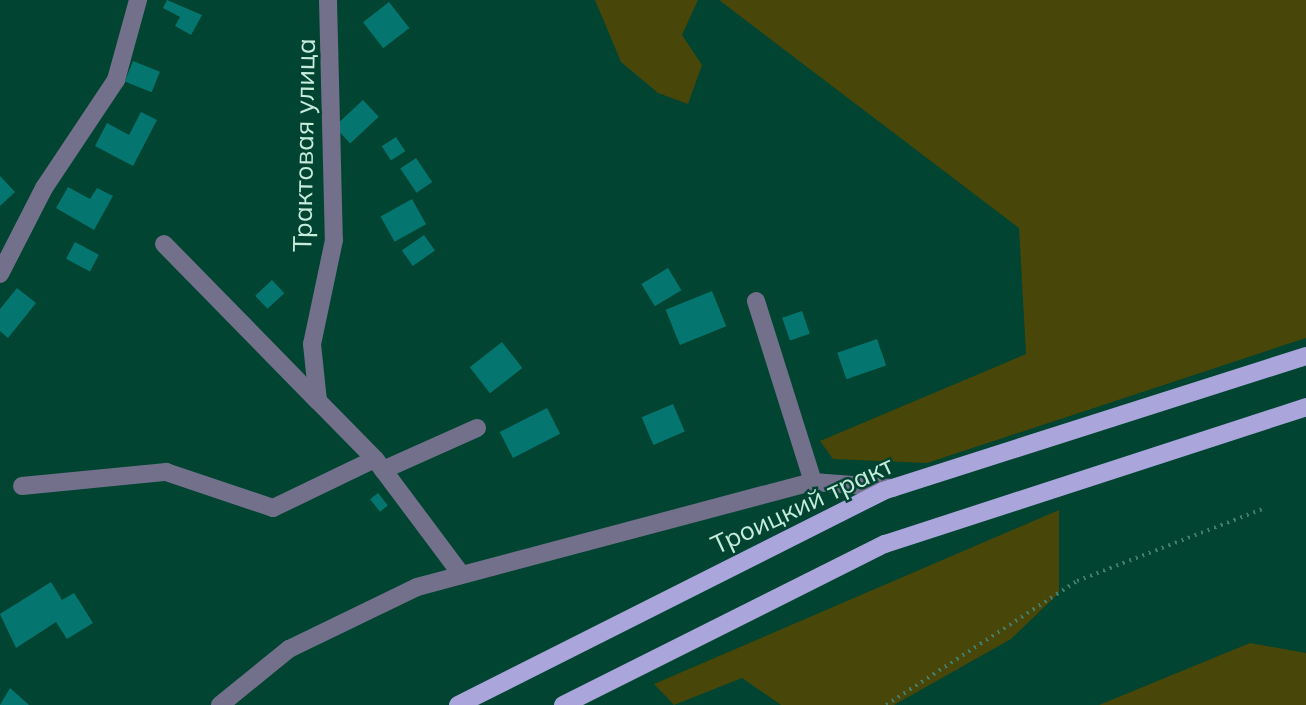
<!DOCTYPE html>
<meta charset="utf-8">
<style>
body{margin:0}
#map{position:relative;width:1306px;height:705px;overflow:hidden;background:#004431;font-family:Mulish,sans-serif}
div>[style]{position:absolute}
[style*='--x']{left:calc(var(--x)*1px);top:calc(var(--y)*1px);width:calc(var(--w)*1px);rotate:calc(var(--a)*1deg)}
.green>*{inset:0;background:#484608}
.building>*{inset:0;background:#04766f;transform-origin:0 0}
.path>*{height:3.5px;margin-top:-1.75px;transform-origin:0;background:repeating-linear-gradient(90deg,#427c6a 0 2px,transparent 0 7px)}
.minor>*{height:18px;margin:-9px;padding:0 9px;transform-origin:9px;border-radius:9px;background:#72708a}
.major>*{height:18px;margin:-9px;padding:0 9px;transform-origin:9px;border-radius:9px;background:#aaa6db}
span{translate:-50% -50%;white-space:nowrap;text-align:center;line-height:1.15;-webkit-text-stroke:5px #004431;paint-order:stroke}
.street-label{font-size:26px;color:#c7ecdc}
</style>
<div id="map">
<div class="green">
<i style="clip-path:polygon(595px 0,698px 0,682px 35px,702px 65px,688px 104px,658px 93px,621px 62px)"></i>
<i style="clip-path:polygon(719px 0,1306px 0,1306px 338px,927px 463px,833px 459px,820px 441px,1026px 354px,1019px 228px)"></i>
<i style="clip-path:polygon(1059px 510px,1059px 593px,1011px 639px,894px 705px,781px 705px,742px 678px,674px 705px,654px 684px)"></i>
<i style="clip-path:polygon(1250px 643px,1306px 653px,1306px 705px,1099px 705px)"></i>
</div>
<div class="building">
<i style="clip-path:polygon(167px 0,202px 15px,191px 35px,175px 26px,180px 17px,163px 8px)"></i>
<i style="left:389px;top:2px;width:33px;height:33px;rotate:52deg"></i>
<i style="left:133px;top:61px;width:29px;height:22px;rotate:22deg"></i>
<i style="left:363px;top:100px;width:23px;height:39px;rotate:47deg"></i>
<i style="clip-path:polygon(141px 112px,157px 120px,133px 166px,95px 146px,107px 123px,129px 135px)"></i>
<i style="left:396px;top:137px;width:17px;height:17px;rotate:57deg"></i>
<i style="left:416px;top:158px;width:29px;height:19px;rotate:56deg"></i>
<i style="clip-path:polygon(0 176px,15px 192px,0 206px)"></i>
<i style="clip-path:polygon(68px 187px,90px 199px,97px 188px,113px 196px,94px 230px,56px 208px)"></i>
<i style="left:412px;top:199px;width:29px;height:36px;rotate:61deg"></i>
<i style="left:424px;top:235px;width:19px;height:27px;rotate:55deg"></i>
<i style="left:75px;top:242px;width:27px;height:19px;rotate:28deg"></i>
<i style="left:668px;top:268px;width:26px;height:31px;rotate:59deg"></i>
<i style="left:272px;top:280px;width:18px;height:23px;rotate:47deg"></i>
<i style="clip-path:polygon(17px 288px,36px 303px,8px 338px,0 331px,0 309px)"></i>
<i style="left:712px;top:291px;width:38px;height:50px;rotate:68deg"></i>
<i style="left:802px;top:311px;width:24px;height:21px;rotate:71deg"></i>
<i style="left:877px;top:339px;width:28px;height:42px;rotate:71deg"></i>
<i style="left:502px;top:342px;width:33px;height:41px;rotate:52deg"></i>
<i style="left:673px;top:404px;width:30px;height:34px;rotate:67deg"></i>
<i style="left:547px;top:408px;width:29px;height:53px;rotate:63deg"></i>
<i style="left:378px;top:493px;width:16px;height:10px;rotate:52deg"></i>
<i style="clip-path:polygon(51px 582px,62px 600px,74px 593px,93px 623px,67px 639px,56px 622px,16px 648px,0 614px)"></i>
<i style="clip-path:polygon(10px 688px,29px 705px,0 705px)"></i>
</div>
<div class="path">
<i style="--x:886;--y:705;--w:228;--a:-33"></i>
<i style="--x:1077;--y:581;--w:202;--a:-21.2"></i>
</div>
<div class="minor">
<i style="--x:328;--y:0;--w:240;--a:88.6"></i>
<i style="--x:334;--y:240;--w:106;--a:101.9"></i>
<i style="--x:312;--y:344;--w:57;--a:84"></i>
<i style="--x:318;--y:401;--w:81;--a:45.5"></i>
<i style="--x:375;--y:459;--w:144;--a:53.2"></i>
<i style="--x:164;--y:244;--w:220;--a:45.6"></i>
<i style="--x:0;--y:274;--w:97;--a:-62.9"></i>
<i style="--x:44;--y:188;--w:130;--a:-56.3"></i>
<i style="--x:116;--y:80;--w:83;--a:-74.6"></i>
<i style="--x:756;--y:301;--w:190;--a:72.5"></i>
<i style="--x:383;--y:470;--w:103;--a:-24.1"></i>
<i style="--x:22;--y:486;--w:145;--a:-5.6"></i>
<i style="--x:166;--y:472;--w:113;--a:18.6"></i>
<i style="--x:273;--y:508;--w:113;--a:-25.7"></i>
<i style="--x:220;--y:705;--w:89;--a:-39.1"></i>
<i style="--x:289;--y:649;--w:142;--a:-25.8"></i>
<i style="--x:417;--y:587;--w:410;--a:-14.9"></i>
<i style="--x:813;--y:482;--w:80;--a:4.3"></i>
</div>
<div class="major">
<i style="--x:458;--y:705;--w:476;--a:-26.7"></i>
<i style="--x:883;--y:491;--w:444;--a:-17.7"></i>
<i style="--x:563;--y:705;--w:360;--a:-26.6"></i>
<i style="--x:885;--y:544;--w:443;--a:-18"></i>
</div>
<div class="street-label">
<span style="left:304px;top:145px;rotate:-89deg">Трактовая улица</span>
<span style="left:802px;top:505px;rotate:-25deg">Троицкий тракт</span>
</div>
</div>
